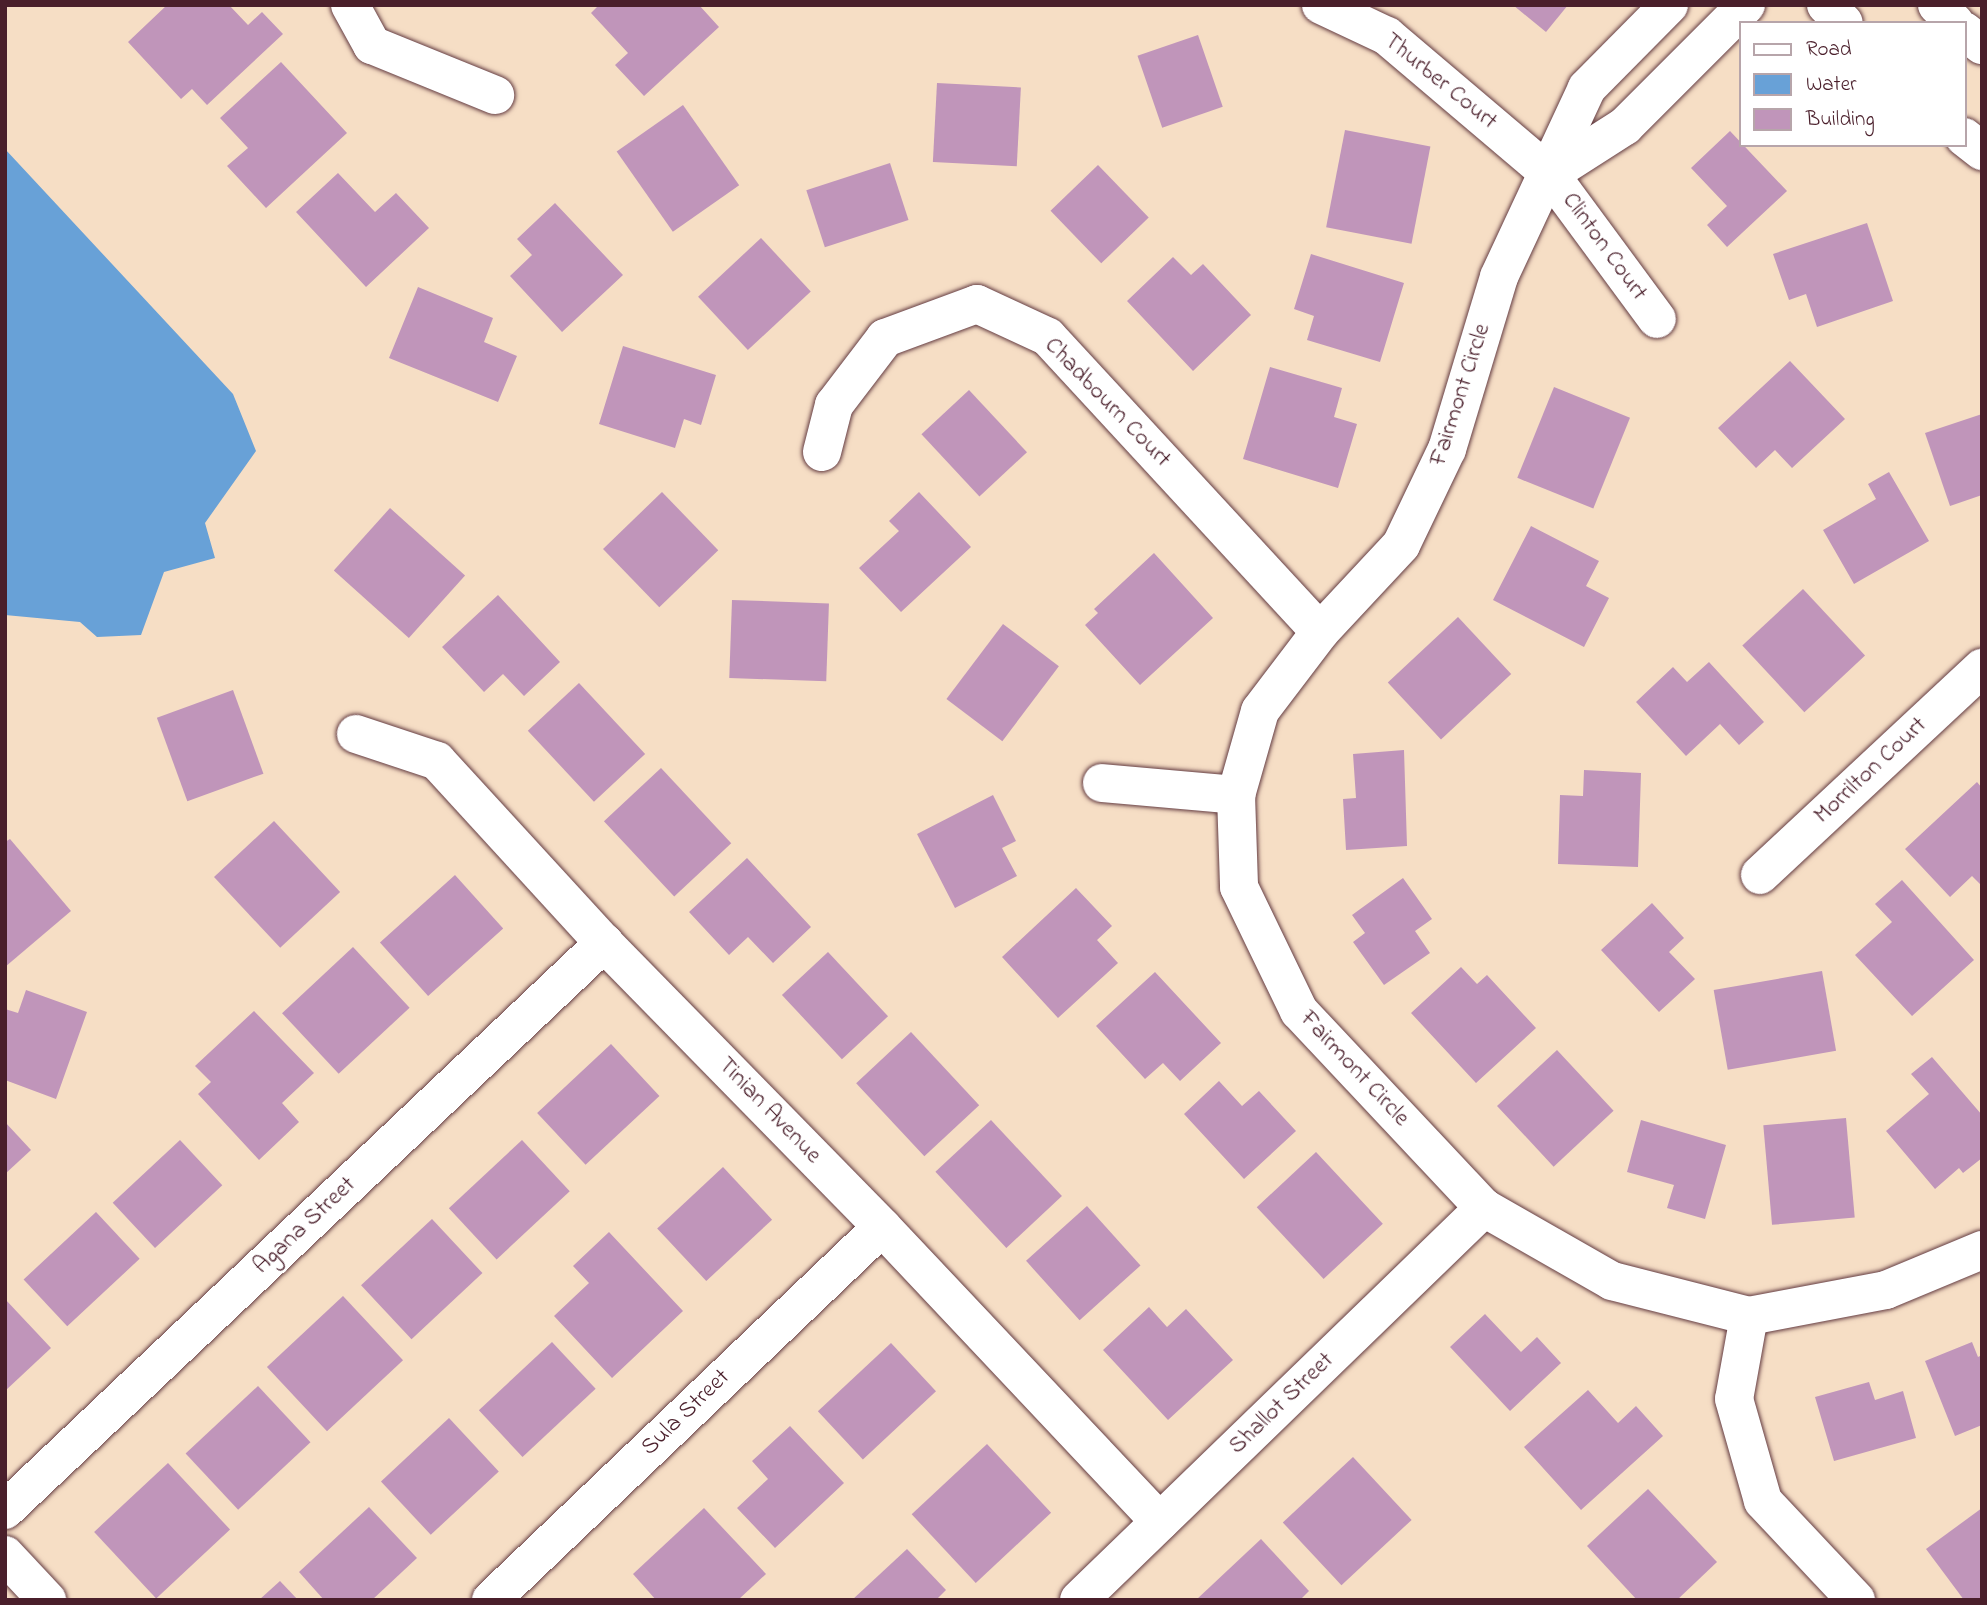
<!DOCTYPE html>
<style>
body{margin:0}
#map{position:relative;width:1987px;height:1605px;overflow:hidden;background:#f6dec5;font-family:"Indie Flower",sans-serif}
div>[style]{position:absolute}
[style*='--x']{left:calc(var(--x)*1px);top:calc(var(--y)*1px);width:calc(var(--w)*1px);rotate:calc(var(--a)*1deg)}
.water>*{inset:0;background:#68a1d7}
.building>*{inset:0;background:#c095ba;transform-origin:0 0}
.roads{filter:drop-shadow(0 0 2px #643c42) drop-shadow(0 0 2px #643c42)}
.street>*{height:38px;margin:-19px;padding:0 19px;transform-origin:19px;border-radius:19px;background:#fff}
.secondary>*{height:38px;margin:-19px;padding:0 19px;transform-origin:19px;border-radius:19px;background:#fff}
span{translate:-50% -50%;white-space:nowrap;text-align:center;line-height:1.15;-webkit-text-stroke:5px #fff;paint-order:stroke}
.street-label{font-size:24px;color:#4a1f2b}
.frame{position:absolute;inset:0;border:7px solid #4a1f2b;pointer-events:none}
.legend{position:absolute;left:1739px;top:21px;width:228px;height:126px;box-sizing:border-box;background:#fff;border:2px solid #b7a5aa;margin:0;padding:9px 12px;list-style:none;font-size:21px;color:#4a1f2b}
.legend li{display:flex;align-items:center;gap:14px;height:35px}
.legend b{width:35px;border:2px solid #b7a5aa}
</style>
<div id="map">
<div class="water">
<i style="clip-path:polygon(5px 149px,233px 394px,256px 451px,205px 523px,215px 558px,164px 572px,141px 635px,97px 637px,80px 622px,5px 615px)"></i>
</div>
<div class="building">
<i style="clip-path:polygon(167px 5px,229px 5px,248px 25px,262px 12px,283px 34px,207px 105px,192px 89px,181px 99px,128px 42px)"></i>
<i style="clip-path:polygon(599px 5px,699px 5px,719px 27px,644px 96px,615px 65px,628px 53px,591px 13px)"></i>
<i style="clip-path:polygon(1513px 5px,1568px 5px,1546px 32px)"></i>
<i style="left:1198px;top:35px;width:76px;height:64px;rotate:71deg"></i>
<i style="clip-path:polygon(281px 62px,347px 133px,266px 208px,227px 166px,248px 148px,220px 118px)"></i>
<i style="left:937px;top:83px;width:84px;height:79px;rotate:3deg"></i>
<i style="left:683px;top:105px;width:98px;height:81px;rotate:55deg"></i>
<i style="left:1345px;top:130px;width:87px;height:99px;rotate:11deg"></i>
<i style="clip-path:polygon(1730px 131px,1787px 191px,1727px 247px,1707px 225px,1727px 206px,1691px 168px)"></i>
<i style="left:890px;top:163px;width:60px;height:88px;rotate:72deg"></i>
<i style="left:1098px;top:165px;width:73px;height:66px;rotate:46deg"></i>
<i style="clip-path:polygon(338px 173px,375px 212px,396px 193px,429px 228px,366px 287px,296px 212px)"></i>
<i style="clip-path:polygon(555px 203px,623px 275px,562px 332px,510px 276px,532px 255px,517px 239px)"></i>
<i style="clip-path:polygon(1867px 223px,1893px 301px,1817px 327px,1806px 294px,1789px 300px,1773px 254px)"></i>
<i style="left:761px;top:238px;width:73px;height:86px;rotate:47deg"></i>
<i style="clip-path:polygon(1311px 254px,1404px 283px,1380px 362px,1307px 340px,1314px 316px,1294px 309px)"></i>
<i style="clip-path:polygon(1173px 257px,1191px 275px,1203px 264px,1251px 315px,1193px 371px,1127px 301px)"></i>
<i style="clip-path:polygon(418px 287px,493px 318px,484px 342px,517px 356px,498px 402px,389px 358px)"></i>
<i style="clip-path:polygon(623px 346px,716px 375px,701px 425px,684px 419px,675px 448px,599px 424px)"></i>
<i style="clip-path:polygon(1790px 361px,1845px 419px,1792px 468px,1775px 450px,1756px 468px,1718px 428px)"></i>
<i style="clip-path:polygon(1270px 367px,1342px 388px,1334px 417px,1357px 424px,1338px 488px,1243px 459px)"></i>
<i style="left:1554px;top:387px;width:82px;height:98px;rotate:22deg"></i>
<i style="left:969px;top:390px;width:85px;height:65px;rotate:47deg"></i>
<i style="clip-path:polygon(1982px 414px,1982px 495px,1950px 506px,1925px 433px)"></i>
<i style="clip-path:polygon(1889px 472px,1929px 541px,1854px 584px,1823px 530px,1876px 499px,1868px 484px)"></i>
<i style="left:662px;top:492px;width:81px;height:82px;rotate:46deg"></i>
<i style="clip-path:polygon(919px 492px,971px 547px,901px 612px,859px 568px,899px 531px,889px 521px)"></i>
<i style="left:390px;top:508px;width:101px;height:84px;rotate:42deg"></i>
<i style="clip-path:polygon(1531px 526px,1599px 561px,1586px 586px,1609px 598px,1584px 647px,1493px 600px)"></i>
<i style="clip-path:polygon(1154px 553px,1213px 618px,1140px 685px,1085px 625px,1098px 613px,1094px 609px)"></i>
<i style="left:1803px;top:589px;width:91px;height:83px;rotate:47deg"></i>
<i style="clip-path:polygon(498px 595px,560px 662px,524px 696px,503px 674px,484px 692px,442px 647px)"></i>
<i style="left:732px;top:600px;width:97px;height:78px;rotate:2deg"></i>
<i style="left:1458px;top:617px;width:78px;height:96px;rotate:47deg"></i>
<i style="left:1003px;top:624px;width:70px;height:94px;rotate:37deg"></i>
<i style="clip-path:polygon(1709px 662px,1764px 722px,1739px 745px,1720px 724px,1686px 756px,1636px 702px,1673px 667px,1687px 682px)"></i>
<i style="left:579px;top:683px;width:97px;height:70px;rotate:47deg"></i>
<i style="left:233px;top:690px;width:89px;height:81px;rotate:70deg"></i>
<i style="clip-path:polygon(1404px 750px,1407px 846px,1346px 850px,1343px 799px,1356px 798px,1353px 754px)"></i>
<i style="left:661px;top:768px;width:103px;height:78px;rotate:47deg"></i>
<i style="clip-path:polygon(1584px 770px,1641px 773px,1638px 867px,1558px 864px,1560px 795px,1583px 796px)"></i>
<i style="clip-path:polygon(1977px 782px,1982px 788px,1982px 886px,1972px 876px,1950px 897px,1905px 849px)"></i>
<i style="clip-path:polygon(993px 795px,1016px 841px,1002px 848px,1017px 876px,955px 908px,917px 834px)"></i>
<i style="left:274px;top:821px;width:97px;height:82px;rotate:47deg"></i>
<i style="clip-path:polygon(10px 839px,71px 911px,5px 967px,5px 842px)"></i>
<i style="clip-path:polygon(747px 858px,811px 927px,773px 963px,748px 937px,729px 955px,689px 912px)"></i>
<i style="left:455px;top:875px;width:72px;height:101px;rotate:48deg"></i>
<i style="clip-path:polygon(1403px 878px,1432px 919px,1415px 931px,1430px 953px,1384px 985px,1353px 942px,1365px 933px,1352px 915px)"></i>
<i style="clip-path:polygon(1902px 880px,1974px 960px,1912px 1016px,1855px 955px,1892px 922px,1875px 904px)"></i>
<i style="clip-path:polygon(1076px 888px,1112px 926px,1097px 940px,1118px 963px,1058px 1018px,1002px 957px)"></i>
<i style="clip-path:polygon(1652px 903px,1684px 938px,1669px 952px,1695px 979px,1659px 1012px,1601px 950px)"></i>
<i style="left:353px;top:947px;width:83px;height:97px;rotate:47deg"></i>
<i style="left:828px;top:952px;width:88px;height:63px;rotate:47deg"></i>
<i style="clip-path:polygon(1461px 967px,1477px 984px,1487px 975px,1536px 1028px,1476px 1083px,1411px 1013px)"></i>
<i style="left:1822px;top:971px;width:81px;height:110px;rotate:80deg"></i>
<i style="clip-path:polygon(1155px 972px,1221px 1043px,1180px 1081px,1163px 1063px,1145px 1079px,1096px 1026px)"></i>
<i style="clip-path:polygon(26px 990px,87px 1012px,56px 1099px,5px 1080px,5px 1009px,18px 1013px)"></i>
<i style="clip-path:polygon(254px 1011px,314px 1073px,282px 1103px,299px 1122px,259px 1160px,198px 1094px,211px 1082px,195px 1066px)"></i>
<i style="left:911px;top:1032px;width:100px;height:75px;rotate:47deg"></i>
<i style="left:611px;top:1044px;width:71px;height:101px;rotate:47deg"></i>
<i style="left:1557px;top:1050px;width:83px;height:82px;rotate:47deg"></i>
<i style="clip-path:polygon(1932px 1057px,1982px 1115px,1982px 1158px,1963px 1173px,1959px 1168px,1935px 1189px,1886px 1131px,1929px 1094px,1911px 1074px)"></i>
<i style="clip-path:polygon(1219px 1081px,1242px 1106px,1259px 1091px,1296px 1131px,1244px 1179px,1184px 1114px)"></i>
<i style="left:1846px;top:1118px;width:100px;height:83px;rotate:85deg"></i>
<i style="left:991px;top:1120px;width:104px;height:76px;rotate:47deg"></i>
<i style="clip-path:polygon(1641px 1120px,1726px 1145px,1705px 1219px,1667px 1208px,1674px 1185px,1627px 1172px)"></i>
<i style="clip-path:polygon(5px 1122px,31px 1150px,5px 1174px)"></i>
<i style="left:180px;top:1140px;width:62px;height:92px;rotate:47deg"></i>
<i style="left:522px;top:1140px;width:70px;height:100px;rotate:47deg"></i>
<i style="left:1316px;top:1152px;width:98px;height:81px;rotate:47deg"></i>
<i style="left:723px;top:1167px;width:72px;height:90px;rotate:47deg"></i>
<i style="left:1087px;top:1206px;width:80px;height:82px;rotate:48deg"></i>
<i style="left:96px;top:1212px;width:64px;height:99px;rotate:47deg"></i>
<i style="left:432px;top:1219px;width:74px;height:97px;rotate:47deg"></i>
<i style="clip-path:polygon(609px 1232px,683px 1311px,612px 1378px,554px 1316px,589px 1283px,573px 1266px)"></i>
<i style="left:343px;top:1296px;width:88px;height:104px;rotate:47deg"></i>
<i style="clip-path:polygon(5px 1299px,51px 1348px,5px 1391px)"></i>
<i style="clip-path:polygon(1149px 1307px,1167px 1327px,1186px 1309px,1233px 1360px,1168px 1420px,1103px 1350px)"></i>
<i style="clip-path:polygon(1485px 1314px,1521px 1352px,1537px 1337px,1561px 1363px,1510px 1411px,1450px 1347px)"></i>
<i style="left:552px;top:1342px;width:64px;height:100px;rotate:47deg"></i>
<i style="clip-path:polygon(1972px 1342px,1978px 1357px,1982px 1355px,1982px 1425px,1955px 1436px,1925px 1361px)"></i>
<i style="left:891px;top:1343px;width:66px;height:100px;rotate:47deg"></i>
<i style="clip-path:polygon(1869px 1382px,1875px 1400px,1903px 1391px,1916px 1438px,1834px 1461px,1815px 1397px)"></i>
<i style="left:258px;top:1386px;width:77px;height:99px;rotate:47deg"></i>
<i style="clip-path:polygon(1588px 1390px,1618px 1423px,1636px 1406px,1663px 1436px,1581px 1510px,1524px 1447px)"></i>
<i style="left:449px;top:1418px;width:73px;height:93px;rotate:47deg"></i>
<i style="clip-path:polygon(790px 1426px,844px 1483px,775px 1548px,737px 1508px,768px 1479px,752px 1461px)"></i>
<i style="left:987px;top:1444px;width:94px;height:103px;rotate:47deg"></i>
<i style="left:1353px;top:1457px;width:86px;height:96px;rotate:47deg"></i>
<i style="left:168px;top:1463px;width:91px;height:101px;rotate:47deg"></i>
<i style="clip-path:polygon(1648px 1489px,1717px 1562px,1677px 1600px,1637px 1600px,1587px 1546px)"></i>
<i style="clip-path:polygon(369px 1507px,417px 1558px,372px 1600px,324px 1600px,299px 1572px)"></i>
<i style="clip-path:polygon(704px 1508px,766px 1574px,738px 1600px,656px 1600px,633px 1574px)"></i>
<i style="clip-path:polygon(1982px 1508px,1982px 1600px,1964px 1600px,1926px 1549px)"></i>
<i style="clip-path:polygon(1261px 1539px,1309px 1591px,1300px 1600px,1196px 1600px)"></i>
<i style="clip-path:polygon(907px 1549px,946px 1590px,936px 1600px,852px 1600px)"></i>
<i style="clip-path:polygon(280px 1581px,298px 1600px,259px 1600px)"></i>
</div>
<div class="roads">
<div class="street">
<i style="--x:350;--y:5;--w:46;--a:61.2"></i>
<i style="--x:372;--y:45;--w:133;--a:22.1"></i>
<i style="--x:1321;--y:5;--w:73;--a:25.2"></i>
<i style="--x:1387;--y:36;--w:214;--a:40.3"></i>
<i style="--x:1550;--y:174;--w:180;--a:53.6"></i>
<i style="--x:1669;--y:5;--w:117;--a:134.7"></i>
<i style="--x:1587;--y:88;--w:208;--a:115"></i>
<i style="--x:1499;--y:277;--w:180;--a:106.8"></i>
<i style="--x:1447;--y:449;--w:106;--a:115.6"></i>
<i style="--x:1401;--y:545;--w:119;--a:133"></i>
<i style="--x:1320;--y:632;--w:99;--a:127.2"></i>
<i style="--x:1260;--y:711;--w:87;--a:105.9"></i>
<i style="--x:1236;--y:795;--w:92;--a:88.1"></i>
<i style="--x:1239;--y:887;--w:138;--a:64.2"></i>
<i style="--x:1299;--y:1011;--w:270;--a:46.8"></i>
<i style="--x:1484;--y:1208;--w:147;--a:29.7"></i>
<i style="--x:1612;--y:1281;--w:141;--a:14.3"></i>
<i style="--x:1749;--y:1316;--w:139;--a:-10.7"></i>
<i style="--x:1886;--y:1290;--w:104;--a:-22.6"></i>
<i style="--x:1550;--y:174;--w:89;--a:-32.6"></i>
<i style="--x:1625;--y:126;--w:171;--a:-45"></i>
<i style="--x:822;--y:452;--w:49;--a:-75.7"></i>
<i style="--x:834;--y:405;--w:84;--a:-52.7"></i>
<i style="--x:885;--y:338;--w:98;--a:-20.3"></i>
<i style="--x:977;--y:304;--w:78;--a:24.9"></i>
<i style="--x:1048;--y:337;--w:401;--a:47.3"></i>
<i style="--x:356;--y:734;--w:85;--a:18.4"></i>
<i style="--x:437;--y:761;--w:247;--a:47.5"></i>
<i style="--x:604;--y:943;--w:397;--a:45.6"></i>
<i style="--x:882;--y:1227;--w:405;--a:46.7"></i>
<i style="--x:1102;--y:783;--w:135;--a:5.1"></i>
<i style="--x:1760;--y:875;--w:304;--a:-43"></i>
<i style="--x:1749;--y:1316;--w:84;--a:100.2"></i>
<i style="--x:1734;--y:1399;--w:106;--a:74.1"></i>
<i style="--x:1763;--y:1501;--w:136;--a:46.8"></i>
<i style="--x:5;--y:1510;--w:825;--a:-43.43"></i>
<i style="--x:491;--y:1600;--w:540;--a:-43.65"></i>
<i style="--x:1079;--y:1600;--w:564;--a:-44.07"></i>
</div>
<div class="secondary">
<i style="--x:1826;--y:5;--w:25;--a:45"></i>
<i style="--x:1937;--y:5;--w:25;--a:45"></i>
<i style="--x:1964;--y:31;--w:23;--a:38"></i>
<i style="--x:1964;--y:137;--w:23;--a:38"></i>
<i style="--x:5;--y:1555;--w:62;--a:47"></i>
</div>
</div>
<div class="street-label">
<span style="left:1440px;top:82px;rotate:39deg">Thurber Court</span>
<span style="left:1604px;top:247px;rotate:54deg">Clinton Court</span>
<span style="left:1461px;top:395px;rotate:-72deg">Fairmont Circle</span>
<span style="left:1107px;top:403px;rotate:46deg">Chadbourn Court</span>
<span style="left:1871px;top:771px;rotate:-43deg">Morrilton Court</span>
<span style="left:1354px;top:1069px;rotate:47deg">Fairmont Circle</span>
<span style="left:769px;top:1111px;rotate:46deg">Tinian Avenue</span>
<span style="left:305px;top:1226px;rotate:-43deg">Agana Street</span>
<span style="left:1282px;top:1404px;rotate:-44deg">Shallot Street</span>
<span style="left:686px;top:1413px;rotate:-44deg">Sula Street</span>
</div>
<div class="frame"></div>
<ul class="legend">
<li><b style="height:9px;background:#fff"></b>Road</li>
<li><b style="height:19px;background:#68a1d7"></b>Water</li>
<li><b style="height:19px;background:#c095ba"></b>Building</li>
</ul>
</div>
